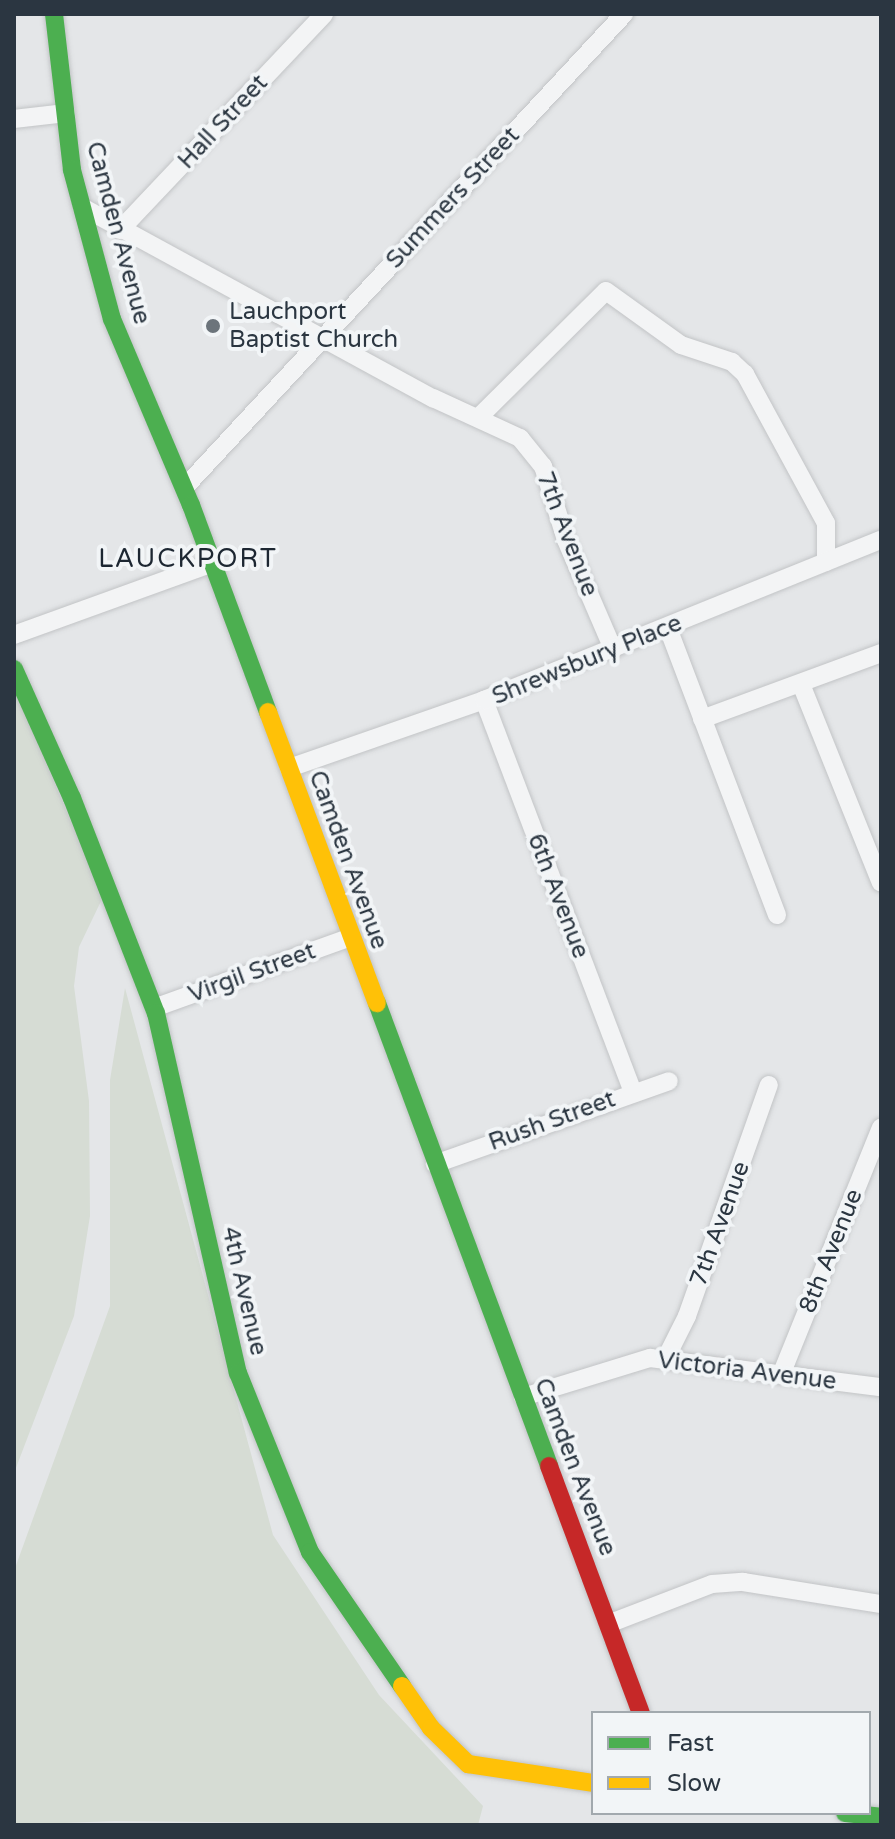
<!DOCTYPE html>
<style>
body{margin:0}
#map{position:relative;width:895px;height:1839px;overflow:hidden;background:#e4e6e8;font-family:"Varela Round",sans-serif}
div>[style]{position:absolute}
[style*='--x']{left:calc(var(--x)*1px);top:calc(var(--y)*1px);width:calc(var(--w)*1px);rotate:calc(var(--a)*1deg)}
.green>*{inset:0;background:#d6dcd4}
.roads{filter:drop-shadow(0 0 2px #c2c4c6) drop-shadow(0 0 2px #c2c4c6)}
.street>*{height:18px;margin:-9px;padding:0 9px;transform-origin:9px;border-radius:9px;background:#f3f4f5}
.fast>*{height:18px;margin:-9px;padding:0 9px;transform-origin:9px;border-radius:9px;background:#4caf50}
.slow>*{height:18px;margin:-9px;padding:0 9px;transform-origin:9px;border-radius:9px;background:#ffc107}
.jam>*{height:18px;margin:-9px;padding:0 9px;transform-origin:9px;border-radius:9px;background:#c62828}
.dots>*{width:22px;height:22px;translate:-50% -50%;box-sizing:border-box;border:4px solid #f2f5f7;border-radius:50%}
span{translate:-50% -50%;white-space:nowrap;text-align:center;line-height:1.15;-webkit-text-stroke:8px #f2f5f7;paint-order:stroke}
.street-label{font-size:24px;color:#2b3641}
.poi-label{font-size:24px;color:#2b3641}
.left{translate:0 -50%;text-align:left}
.neighbourhood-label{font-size:26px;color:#1d2732;letter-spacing:2px}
.frame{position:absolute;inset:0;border:16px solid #2b3641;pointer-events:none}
.legend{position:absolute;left:591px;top:1711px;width:280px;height:104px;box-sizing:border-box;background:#f2f5f7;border:2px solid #a2a9ae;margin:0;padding:10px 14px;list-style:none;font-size:24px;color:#2b3641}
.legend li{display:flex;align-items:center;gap:16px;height:40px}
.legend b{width:40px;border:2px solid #a2a9ae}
</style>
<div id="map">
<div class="green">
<i style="clip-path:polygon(14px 688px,103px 897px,79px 947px,74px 986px,89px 1101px,90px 1216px,74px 1316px,14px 1473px)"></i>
<i style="clip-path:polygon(125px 988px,273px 1535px,379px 1695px,483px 1806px,478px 1825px,115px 1821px,14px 1825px,14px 1571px,110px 1306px,110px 1080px)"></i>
</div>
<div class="roads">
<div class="street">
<i style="--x:14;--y:119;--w:52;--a:-6.6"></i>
<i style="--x:82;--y:207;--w:400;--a:28.6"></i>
<i style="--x:433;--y:398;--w:96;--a:24.7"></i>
<i style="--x:520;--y:438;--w:36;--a:51"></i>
<i style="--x:543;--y:466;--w:77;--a:72.7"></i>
<i style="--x:566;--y:540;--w:119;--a:66.7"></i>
<i style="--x:120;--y:230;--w:297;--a:-46.6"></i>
<i style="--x:478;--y:418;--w:180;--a:-44.8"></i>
<i style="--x:606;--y:291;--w:92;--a:35.8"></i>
<i style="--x:681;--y:345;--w:54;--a:18.4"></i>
<i style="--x:732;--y:362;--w:18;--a:43"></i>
<i style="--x:745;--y:374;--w:170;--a:61.5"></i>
<i style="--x:826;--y:523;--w:39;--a:90"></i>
<i style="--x:184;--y:488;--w:647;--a:-47.13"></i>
<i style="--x:668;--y:628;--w:307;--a:69.2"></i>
<i style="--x:14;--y:635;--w:212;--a:-19.9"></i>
<i style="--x:801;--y:684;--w:214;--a:68.1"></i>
<i style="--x:484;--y:700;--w:419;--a:69.2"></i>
<i style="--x:702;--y:719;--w:191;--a:-20.2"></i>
<i style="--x:289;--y:768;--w:207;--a:-19.2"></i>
<i style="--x:484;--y:700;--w:428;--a:-22"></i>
<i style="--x:154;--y:1008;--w:209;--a:-19.8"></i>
<i style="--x:435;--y:1164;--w:248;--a:-19.5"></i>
<i style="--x:665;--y:1360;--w:49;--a:-63.4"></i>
<i style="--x:687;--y:1316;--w:245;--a:-70.5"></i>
<i style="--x:781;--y:1375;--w:267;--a:-68"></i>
<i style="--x:523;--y:1397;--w:133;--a:-17.1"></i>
<i style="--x:650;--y:1358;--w:233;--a:7.2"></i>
<i style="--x:608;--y:1624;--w:111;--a:-21"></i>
<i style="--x:712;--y:1584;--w:31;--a:-4"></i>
<i style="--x:743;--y:1582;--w:140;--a:9.1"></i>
</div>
<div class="fast">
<i style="--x:54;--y:14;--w:157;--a:83.4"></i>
<i style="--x:72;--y:170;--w:154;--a:75"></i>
<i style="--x:112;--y:319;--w:202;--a:67"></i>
<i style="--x:191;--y:505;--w:221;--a:69.6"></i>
<i style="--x:14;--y:669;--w:141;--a:65.8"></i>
<i style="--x:72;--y:798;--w:231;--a:68.7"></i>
<i style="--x:156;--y:1013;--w:369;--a:77.2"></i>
<i style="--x:238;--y:1373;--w:193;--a:68.1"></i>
<i style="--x:310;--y:1552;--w:163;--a:55.5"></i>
<i style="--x:377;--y:1003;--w:494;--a:69.6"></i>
<i style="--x:845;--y:1813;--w:36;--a:6"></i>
</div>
<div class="slow">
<i style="--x:268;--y:712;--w:311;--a:69.5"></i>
<i style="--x:402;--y:1686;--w:51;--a:55.4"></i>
<i style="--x:431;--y:1728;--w:52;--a:44.2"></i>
<i style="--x:468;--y:1764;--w:126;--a:8.6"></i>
</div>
<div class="jam">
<i style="--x:549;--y:1466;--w:264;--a:69.6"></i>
</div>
</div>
<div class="dots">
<i style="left:213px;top:326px;background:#6c747b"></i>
</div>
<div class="street-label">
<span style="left:223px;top:122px;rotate:-47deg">Hall Street</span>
<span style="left:453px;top:198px;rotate:-47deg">Summers Street</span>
<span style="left:118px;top:233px;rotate:75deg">Camden Avenue</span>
<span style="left:567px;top:534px;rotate:69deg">7th Avenue</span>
<span style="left:587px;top:660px;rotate:-22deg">Shrewsbury Place</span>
<span style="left:348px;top:860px;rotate:70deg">Camden Avenue</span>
<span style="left:558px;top:896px;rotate:69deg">6th Avenue</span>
<span style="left:252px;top:973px;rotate:-20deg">Virgil Street</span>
<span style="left:552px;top:1121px;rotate:-20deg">Rush Street</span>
<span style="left:720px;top:1224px;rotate:-70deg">7th Avenue</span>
<span style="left:831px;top:1251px;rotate:-68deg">8th Avenue</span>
<span style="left:244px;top:1291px;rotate:77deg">4th Avenue</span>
<span style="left:747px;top:1371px;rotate:7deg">Victoria Avenue</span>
<span style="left:575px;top:1467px;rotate:69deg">Camden Avenue</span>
</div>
<div class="poi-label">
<span class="left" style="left:229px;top:326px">Lauchport<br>Baptist Church</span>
</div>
<div class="neighbourhood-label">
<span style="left:188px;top:559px">LAUCKPORT</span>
</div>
<div class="frame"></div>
<ul class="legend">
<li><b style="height:10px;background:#4caf50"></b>Fast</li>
<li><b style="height:10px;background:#ffc107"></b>Slow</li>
</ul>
</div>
